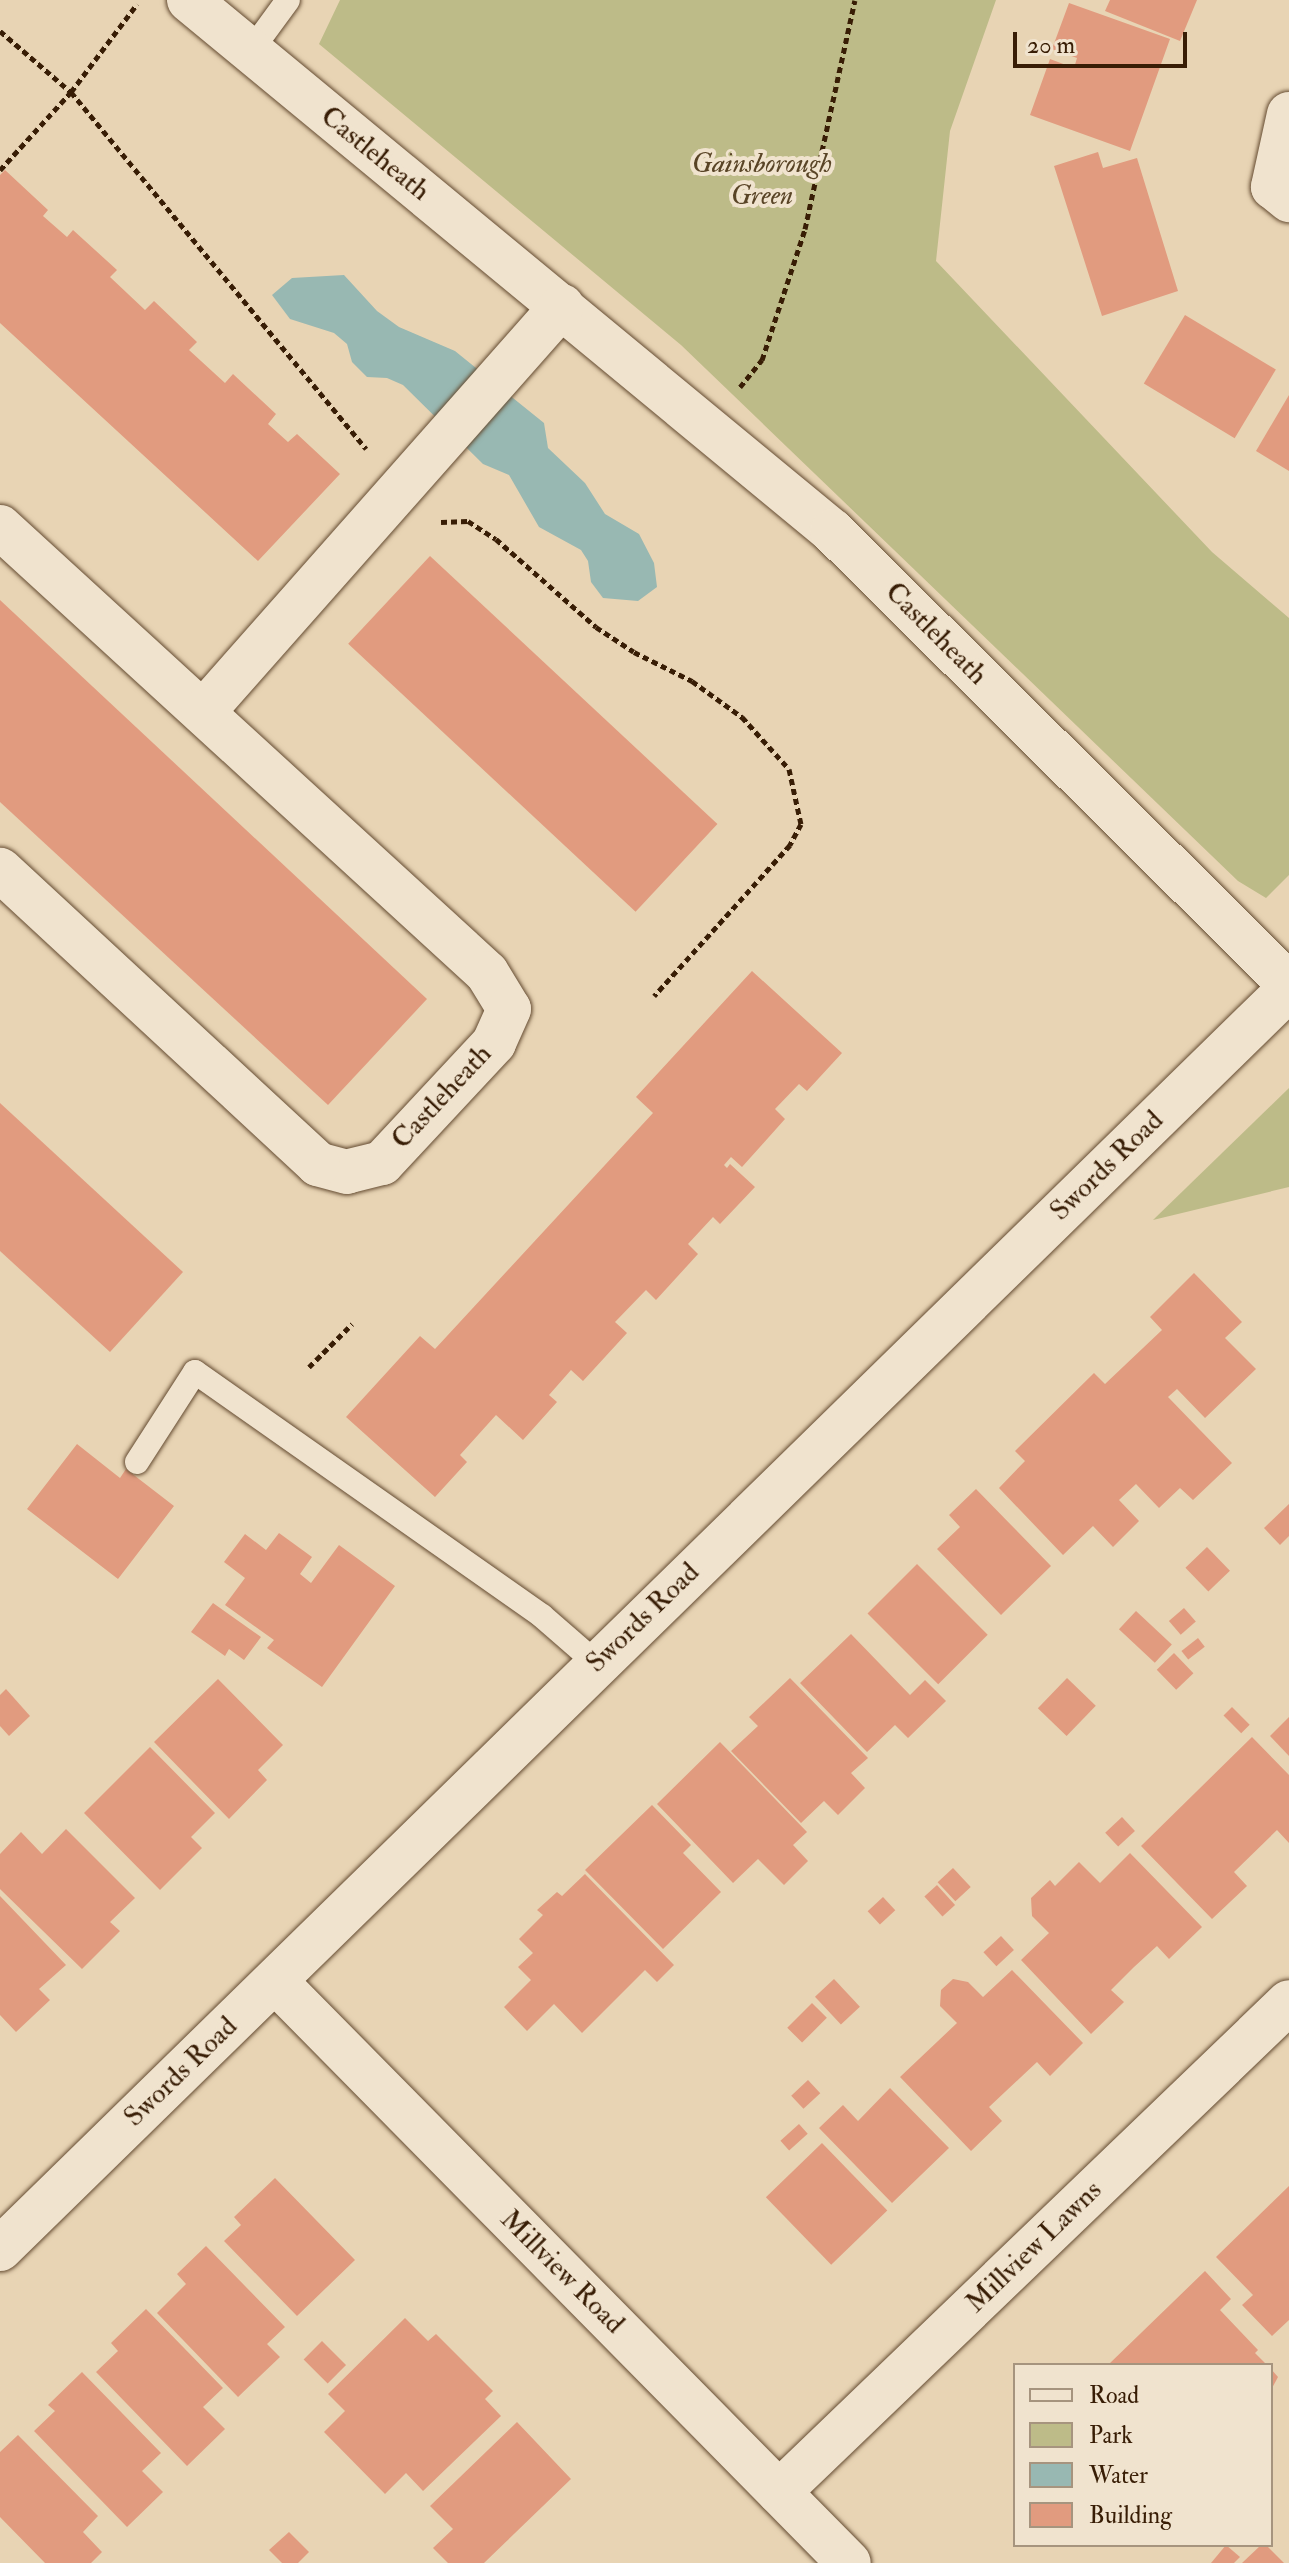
<!DOCTYPE html>
<style>
body{margin:0}
#map{position:relative;width:1289px;height:2563px;overflow:hidden;background:#e8d4b4;font-family:"IM FELL Double Pica",serif}
div>[style]{position:absolute}
[style*='--x']{left:calc(var(--x)*1px);top:calc(var(--y)*1px);width:calc(var(--w)*1px);rotate:calc(var(--a)*1deg)}
.green>*{inset:0;background:#bdbb88}
.water>*{inset:0;background:#98b8b2}
.building>*{inset:0;background:#e19b7f;transform-origin:0 0}
.path>*{height:5px;margin-top:-2.5px;transform-origin:0;background:repeating-linear-gradient(90deg,#381d05 0 6px,transparent 0 10px)}
.roads{filter:drop-shadow(0 0 2px #644b31) drop-shadow(0 0 2px #644b31)}
.lane>*{height:24px;margin:-12px;padding:0 12px;transform-origin:12px;border-radius:12px;background:#f0e3ce}
.street>*{height:44px;margin:-22px;padding:0 22px;transform-origin:22px;border-radius:22px;background:#f0e3ce}
.secondary>*{height:44px;margin:-22px;padding:0 22px;transform-origin:22px;border-radius:22px;background:#f0e3ce}
span{translate:-50% -50%;white-space:nowrap;text-align:center;line-height:1.15;-webkit-text-stroke:8px #f0e3ce;paint-order:stroke}
.street-label{font-size:28px;color:#381d05}
.park-label{font-size:28px;color:#594426;font-style:italic}
.legend{position:absolute;left:1013px;top:2363px;width:260px;height:184px;box-sizing:border-box;background:#f0e3ce;border:2px solid #a6947e;margin:0;padding:10px 14px;list-style:none;font-size:24px;color:#381d05}
.legend li{display:flex;align-items:center;gap:16px;height:40px}
.legend b{width:40px;border:2px solid #a6947e}
.scale{position:absolute;left:1013px;top:32px;width:174px;height:36px;box-sizing:border-box;border:4px solid #381d05;border-top:0;padding-left:10px;font-size:24px;line-height:28px;white-space:nowrap;color:#381d05;-webkit-text-stroke:6px #f0e3ce;paint-order:stroke}
</style>
<div id="map">
<div class="green">
<i style="clip-path:polygon(340px 0,996px 0,950px 131px,936px 261px,1212px 552px,1289px 618px,1289px 875px,1266px 898px,1238px 881px,681px 345px,319px 44px)"></i>
<i style="clip-path:polygon(1289px 1088px,1289px 1187px,1153px 1220px)"></i>
</div>
<div class="water">
<i style="clip-path:polygon(344px 275px,377px 311px,399px 327px,455px 351px,544px 423px,548px 448px,585px 483px,605px 514px,639px 534px,654px 563px,657px 587px,638px 601px,603px 598px,591px 582px,588px 561px,581px 550px,539px 527px,509px 475px,483px 464px,403px 385px,387px 378px,367px 377px,352px 362px,347px 344px,334px 333px,290px 319px,272px 295px,292px 278px)"></i>
</div>
<div class="building">
<i style="clip-path:polygon(1110px 0,1197px 0,1180px 41px,1105px 11px)"></i>
<i style="clip-path:polygon(1069px 3px,1170px 39px,1130px 151px,1030px 115px,1050px 59px,1074px 68px,1077px 58px,1052px 49px)"></i>
<i style="clip-path:polygon(1098px 152px,1103px 168px,1137px 158px,1178px 291px,1102px 316px,1054px 166px)"></i>
<i style="clip-path:polygon(5px 170px,48px 210px,43px 216px,67px 237px,73px 230px,117px 270px,110px 277px,145px 310px,154px 301px,197px 342px,189px 350px,225px 383px,233px 374px,276px 414px,268px 424px,288px 442px,297px 434px,340px 474px,258px 561px,0 323px,0 175px)"></i>
<i style="left:1185px;top:315px;width:106px;height:80px;rotate:31deg"></i>
<i style="clip-path:polygon(1289px 395px,1289px 471px,1256px 451px)"></i>
<i style="left:430px;top:556px;width:393px;height:120px;rotate:43deg"></i>
<i style="clip-path:polygon(0 600px,427px 999px,328px 1105px,0 802px)"></i>
<i style="clip-path:polygon(752px 971px,842px 1053px,807px 1091px,799px 1084px,775px 1109px,785px 1119px,742px 1167px,731px 1157px,724px 1165px,727px 1168px,730px 1164px,755px 1187px,720px 1224px,713px 1217px,688px 1244px,698px 1254px,656px 1300px,646px 1290px,615px 1322px,627px 1333px,583px 1381px,571px 1370px,549px 1395px,557px 1402px,523px 1440px,496px 1415px,460px 1455px,467px 1462px,435px 1497px,346px 1417px,420px 1336px,435px 1349px,653px 1113px,636px 1097px)"></i>
<i style="clip-path:polygon(0 1103px,183px 1272px,110px 1352px,0 1251px)"></i>
<i style="clip-path:polygon(1194px 1273px,1242px 1322px,1225px 1338px,1256px 1369px,1205px 1418px,1177px 1389px,1168px 1397px,1232px 1463px,1193px 1500px,1180px 1488px,1159px 1508px,1136px 1484px,1119px 1500px,1139px 1521px,1113px 1547px,1093px 1526px,1063px 1555px,999px 1488px,1025px 1461px,1015px 1451px,1094px 1373px,1105px 1384px,1162px 1330px,1150px 1317px)"></i>
<i style="clip-path:polygon(77px 1444px,120px 1478px,126px 1469px,174px 1506px,118px 1579px,27px 1509px)"></i>
<i style="clip-path:polygon(976px 1489px,1051px 1566px,1001px 1615px,937px 1549px,960px 1527px,949px 1515px)"></i>
<i style="clip-path:polygon(1289px 1504px,1289px 1536px,1280px 1545px,1264px 1528px)"></i>
<i style="clip-path:polygon(279px 1533px,312px 1557px,300px 1574px,311px 1583px,339px 1545px,395px 1586px,322px 1687px,267px 1648px,274px 1640px,225px 1605px,245px 1578px,224px 1562px,245px 1534px,266px 1550px)"></i>
<i style="left:1207px;top:1547px;width:33px;height:30px;rotate:46deg"></i>
<i style="left:917px;top:1564px;width:100px;height:70px;rotate:45deg"></i>
<i style="clip-path:polygon(213px 1603px,261px 1637px,244px 1660px,229px 1649px,225px 1656px,191px 1632px)"></i>
<i style="left:1184px;top:1608px;width:18px;height:20px;rotate:49deg"></i>
<i style="left:1136px;top:1611px;width:49px;height:25px;rotate:43deg"></i>
<i style="clip-path:polygon(851px 1634px,910px 1695px,925px 1680px,946px 1701px,908px 1738px,895px 1725px,867px 1752px,800px 1683px)"></i>
<i style="left:1198px;top:1638px;width:11px;height:21px;rotate:52deg"></i>
<i style="left:1174px;top:1653px;width:28px;height:24px;rotate:46deg"></i>
<i style="clip-path:polygon(790px 1678px,868px 1758px,851px 1773px,865px 1788px,838px 1815px,824px 1801px,801px 1823px,731px 1751px,758px 1726px,749px 1717px)"></i>
<i style="left:1067px;top:1678px;width:40px;height:42px;rotate:44deg"></i>
<i style="clip-path:polygon(218px 1679px,283px 1745px,258px 1770px,267px 1780px,229px 1819px,154px 1742px)"></i>
<i style="clip-path:polygon(6px 1689px,30px 1716px,9px 1736px,0 1726px,0 1695px)"></i>
<i style="left:1232px;top:1707px;width:25px;height:12px;rotate:45deg"></i>
<i style="clip-path:polygon(1289px 1717px,1289px 1756px,1270px 1736px)"></i>
<i style="clip-path:polygon(1252px 1737px,1289px 1775px,1289px 1843px,1277px 1830px,1234px 1872px,1247px 1886px,1212px 1919px,1141px 1846px)"></i>
<i style="clip-path:polygon(720px 1742px,807px 1832px,793px 1845px,808px 1861px,784px 1885px,758px 1859px,733px 1883px,657px 1804px)"></i>
<i style="clip-path:polygon(150px 1747px,215px 1813px,191px 1837px,202px 1848px,160px 1890px,84px 1813px)"></i>
<i style="clip-path:polygon(652px 1805px,691px 1845px,683px 1853px,721px 1892px,663px 1949px,585px 1870px)"></i>
<i style="left:1122px;top:1817px;width:19px;height:23px;rotate:47deg"></i>
<i style="clip-path:polygon(66px 1829px,135px 1898px,110px 1922px,120px 1931px,82px 1969px,0 1889px,0 1854px,21px 1832px,42px 1854px)"></i>
<i style="clip-path:polygon(1130px 1853px,1202px 1927px,1169px 1959px,1157px 1946px,1134px 1967px,1111px 1990px,1124px 2002px,1091px 2034px,1021px 1960px,1049px 1933px,1032px 1916px,1031px 1898px,1050px 1880px,1055px 1886px,1079px 1862px,1100px 1883px)"></i>
<i style="left:953px;top:1868px;width:26px;height:21px;rotate:47deg"></i>
<i style="clip-path:polygon(585px 1874px,674px 1965px,657px 1982px,645px 1970px,582px 2033px,554px 2004px,527px 2031px,504px 2007px,531px 1980px,518px 1967px,533px 1953px,519px 1939px,543px 1915px,537px 1910px,557px 1892px,562px 1896px)"></i>
<i style="left:937px;top:1885px;width:27px;height:17px;rotate:48deg"></i>
<i style="clip-path:polygon(0 1896px,66px 1965px,39px 1989px,50px 2000px,16px 2032px,0 2015px)"></i>
<i style="left:883px;top:1897px;width:18px;height:21px;rotate:47deg"></i>
<i style="left:1001px;top:1936px;width:19px;height:24px;rotate:47deg"></i>
<i style="clip-path:polygon(1012px 1970px,1083px 2043px,1050px 2076px,1037px 2062px,989px 2107px,1002px 2121px,971px 2151px,900px 2077px,957px 2023px,940px 2006px,941px 1990px,953px 1979px,968px 1982px,983px 1997px)"></i>
<i style="left:834px;top:1979px;width:38px;height:26px;rotate:47deg"></i>
<i style="left:812px;top:2003px;width:21px;height:35px;rotate:45deg"></i>
<i style="left:808px;top:2080px;width:18px;height:23px;rotate:47deg"></i>
<i style="clip-path:polygon(890px 2088px,949px 2148px,892px 2203px,819px 2128px,843px 2105px,858px 2121px)"></i>
<i style="left:799px;top:2124px;width:13px;height:25px;rotate:48deg"></i>
<i style="left:822px;top:2143px;width:94px;height:78px;rotate:46deg"></i>
<i style="clip-path:polygon(275px 2178px,355px 2260px,297px 2316px,224px 2241px,241px 2225px,234px 2217px)"></i>
<i style="clip-path:polygon(1289px 2186px,1289px 2320px,1272px 2336px,1242px 2305px,1253px 2295px,1216px 2257px)"></i>
<i style="clip-path:polygon(206px 2246px,285px 2327px,267px 2344px,280px 2357px,238px 2397px,157px 2313px,186px 2284px,177px 2274px)"></i>
<i style="clip-path:polygon(1205px 2271px,1231px 2299px,1220px 2310px,1258px 2350px,1255px 2353px,1267px 2365px,1108px 2365px)"></i>
<i style="clip-path:polygon(146px 2309px,223px 2388px,203px 2407px,225px 2429px,187px 2466px,96px 2372px,118px 2351px,111px 2343px)"></i>
<i style="clip-path:polygon(405px 2318px,428px 2341px,436px 2334px,493px 2391px,485px 2399px,501px 2416px,423px 2491px,406px 2473px,385px 2494px,324px 2432px,345px 2411px,328px 2394px)"></i>
<i style="left:322px;top:2341px;width:34px;height:26px;rotate:45deg"></i>
<i style="clip-path:polygon(1271px 2369px,1278px 2377px,1271px 2390px)"></i>
<i style="clip-path:polygon(82px 2372px,161px 2453px,142px 2471px,163px 2492px,127px 2527px,34px 2431px,55px 2411px,48px 2405px)"></i>
<i style="clip-path:polygon(517px 2422px,571px 2479px,484px 2563px,448px 2563px,433px 2548px,453px 2529px,430px 2506px)"></i>
<i style="clip-path:polygon(18px 2435px,98px 2516px,83px 2532px,102px 2552px,91px 2563px,45px 2563px,0 2517px,0 2452px)"></i>
<i style="clip-path:polygon(289px 2532px,309px 2552px,298px 2563px,282px 2563px,269px 2550px)"></i>
<i style="clip-path:polygon(1226px 2545px,1240px 2557px,1234px 2563px,1211px 2563px)"></i>
<i style="clip-path:polygon(1261px 2545px,1266px 2545px,1284px 2563px,1242px 2563px)"></i>
</div>
<div class="path">
<i style="--x:0;--y:31;--w:94;--a:40.7"></i>
<i style="--x:71;--y:92;--w:463;--a:50.4"></i>
<i style="--x:0;--y:170;--w:105;--a:-47.7"></i>
<i style="--x:71;--y:92;--w:110;--a:-53.1"></i>
<i style="--x:740;--y:387;--w:35;--a:-51"></i>
<i style="--x:762;--y:360;--w:138;--a:-71.8"></i>
<i style="--x:805;--y:229;--w:234;--a:-77.7"></i>
<i style="--x:441;--y:522;--w:27;--a:-2"></i>
<i style="--x:468;--y:521;--w:33;--a:33"></i>
<i style="--x:496;--y:539;--w:133;--a:41.3"></i>
<i style="--x:596;--y:627;--w:45;--a:33.3"></i>
<i style="--x:634;--y:652;--w:65;--a:26.6"></i>
<i style="--x:692;--y:681;--w:62;--a:35.8"></i>
<i style="--x:742;--y:717;--w:70;--a:47.9"></i>
<i style="--x:789;--y:769;--w:56;--a:77.7"></i>
<i style="--x:801;--y:824;--w:24;--a:118"></i>
<i style="--x:790;--y:845;--w:203;--a:132"></i>
<i style="--x:309;--y:1367;--w:61;--a:-45"></i>
</div>
<div class="roads">
<div class="lane">
<i style="--x:250;--y:52;--w:64;--a:-53.8"></i>
<i style="--x:137;--y:1462;--w:107;--a:-57.2"></i>
<i style="--x:195;--y:1372;--w:424;--a:35.1"></i>
<i style="--x:542;--y:1616;--w:72;--a:41"></i>
</div>
<div class="street">
<i style="--x:189;--y:0;--w:834;--a:39.55"></i>
<i style="--x:832;--y:531;--w:643;--a:44.75"></i>
<i style="--x:1289;--y:114;--w:75;--a:102.4"></i>
<i style="--x:1273;--y:187;--w:21;--a:39"></i>
<i style="--x:0;--y:527;--w:660;--a:42.48"></i>
<i style="--x:487;--y:973;--w:42;--a:58.6"></i>
<i style="--x:509;--y:1009;--w:37;--a:114"></i>
<i style="--x:494;--y:1043;--w:164;--a:133"></i>
<i style="--x:382;--y:1163;--w:36;--a:166"></i>
<i style="--x:347;--y:1172;--w:30;--a:-165"></i>
<i style="--x:318;--y:1164;--w:433;--a:-137.2"></i>
<i style="--x:203;--y:712;--w:542;--a:-48.52"></i>
<i style="--x:779;--y:2492;--w:707;--a:-43.85"></i>
</div>
<div class="secondary">
<i style="--x:275;--y:1981;--w:817;--a:45.4"></i>
<i style="--x:0;--y:2249;--w:1803;--a:-44.35"></i>
</div>
</div>
<div class="street-label">
<span style="left:375px;top:154px;rotate:39deg">Castleheath</span>
<span style="left:936px;top:634px;rotate:45deg">Castleheath</span>
<span style="left:442px;top:1097px;rotate:-47deg">Castleheath</span>
<span style="left:1107px;top:1166px;rotate:-44deg">Swords Road</span>
<span style="left:643px;top:1618px;rotate:-44deg">Swords Road</span>
<span style="left:181px;top:2072px;rotate:-44deg">Swords Road</span>
<span style="left:1034px;top:2247px;rotate:-44deg">Millview Lawns</span>
<span style="left:562px;top:2272px;rotate:45deg">Millview Road</span>
</div>
<div class="park-label">
<span style="left:762px;top:180px">Gainsborough<br>Green</span>
</div>
<ul class="legend">
<li><b style="height:10px;background:#f0e3ce"></b>Road</li>
<li><b style="height:22px;background:#bdbb88"></b>Park</li>
<li><b style="height:22px;background:#98b8b2"></b>Water</li>
<li><b style="height:22px;background:#e19b7f"></b>Building</li>
</ul>
<div class="scale">20 m</div>
</div>
